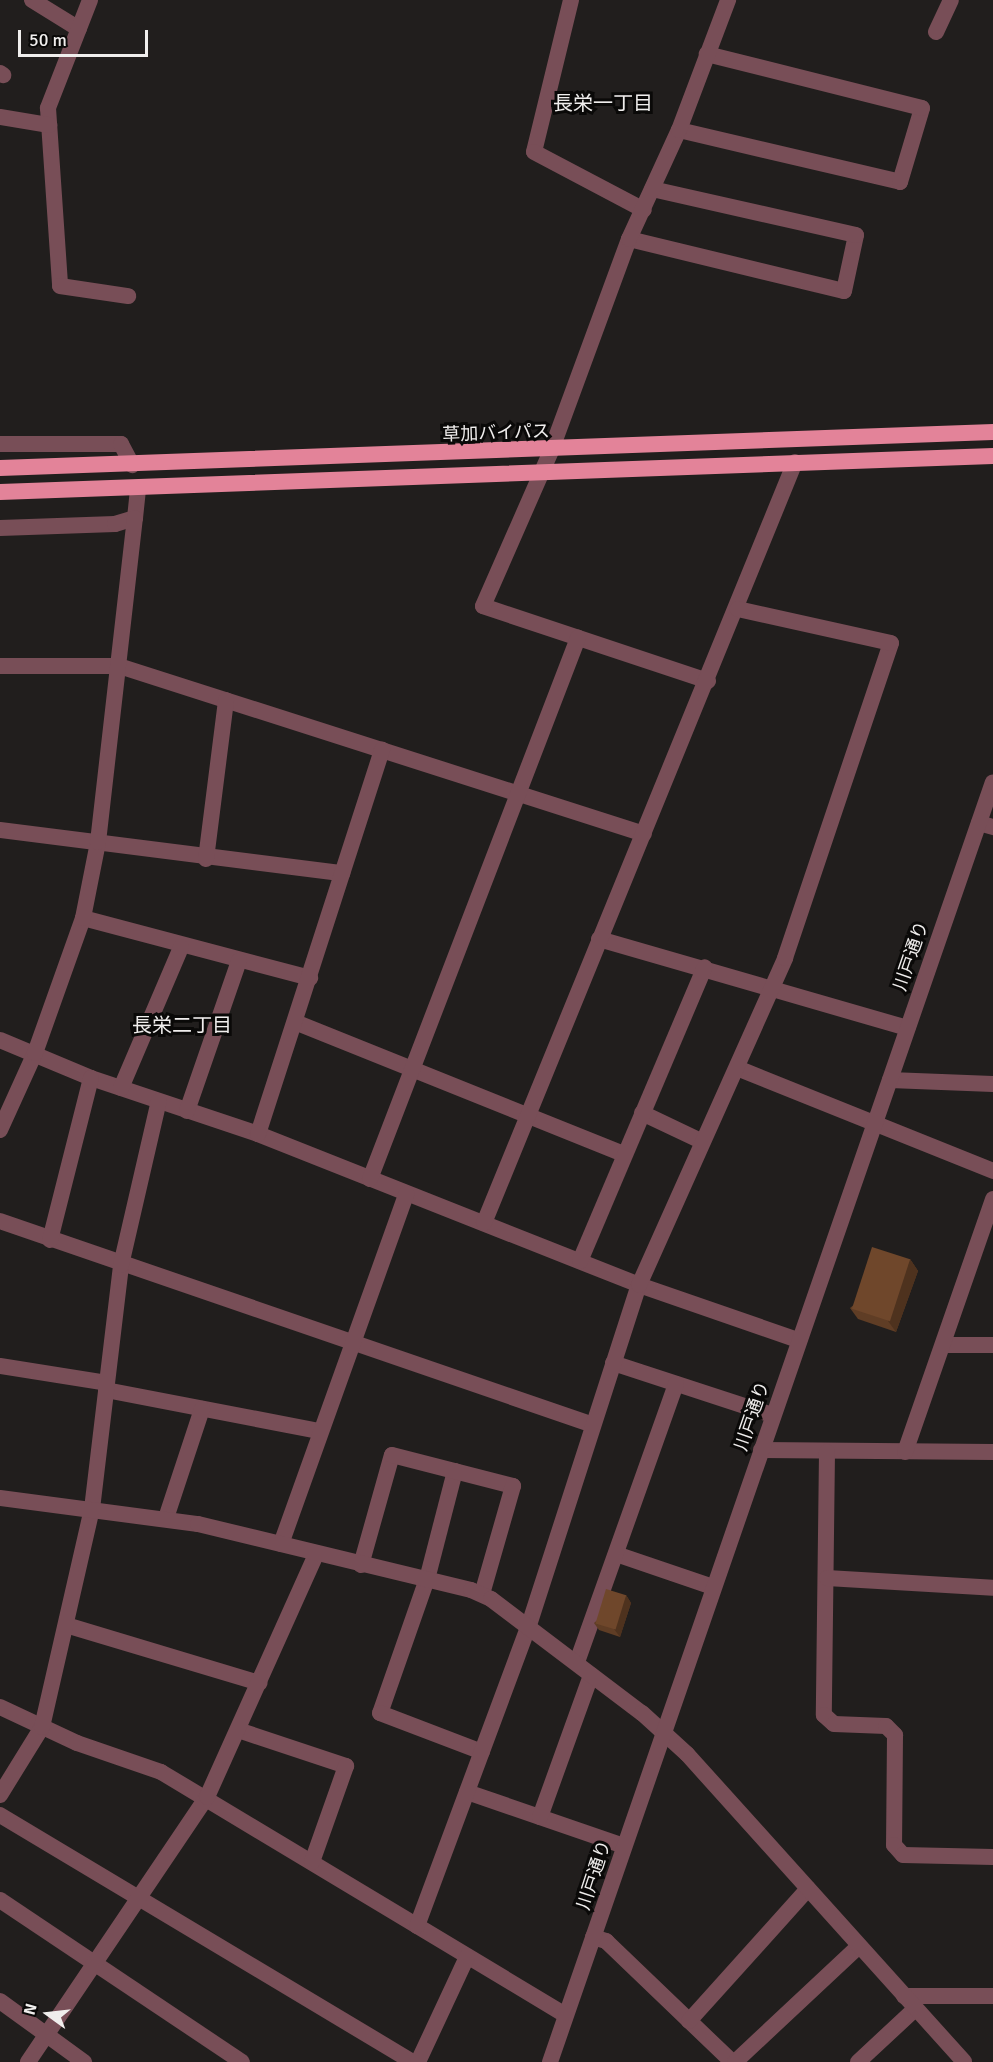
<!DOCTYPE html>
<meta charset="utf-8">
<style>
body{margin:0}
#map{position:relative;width:993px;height:2062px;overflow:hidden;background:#211e1d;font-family:Signika,"Noto Sans JP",sans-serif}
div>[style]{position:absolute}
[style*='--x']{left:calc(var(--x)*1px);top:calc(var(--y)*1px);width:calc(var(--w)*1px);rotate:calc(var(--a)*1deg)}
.minor>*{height:16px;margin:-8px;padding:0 8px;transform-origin:8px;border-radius:8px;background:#784e57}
.tertiary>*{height:16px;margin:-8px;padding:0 8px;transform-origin:8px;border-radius:8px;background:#784e57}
.trunk>*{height:16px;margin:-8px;padding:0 8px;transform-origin:8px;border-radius:8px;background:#e38399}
.wall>*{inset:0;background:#5f3d25}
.shaded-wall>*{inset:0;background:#4e321e}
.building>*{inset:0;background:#6f472b;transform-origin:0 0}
span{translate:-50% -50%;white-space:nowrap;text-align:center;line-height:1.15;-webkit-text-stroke:6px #0a0908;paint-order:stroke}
.street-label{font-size:18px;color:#f0eeed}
.neighbourhood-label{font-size:20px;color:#f0eeed}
.north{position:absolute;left:18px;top:1984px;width:60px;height:60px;-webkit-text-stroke:4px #0a0908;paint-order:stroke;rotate:285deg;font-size:16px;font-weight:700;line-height:24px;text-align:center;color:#f0eeed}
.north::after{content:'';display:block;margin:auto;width:21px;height:27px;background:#f0eeed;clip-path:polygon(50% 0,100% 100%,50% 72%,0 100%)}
.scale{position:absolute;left:18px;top:30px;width:130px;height:27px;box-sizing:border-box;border:3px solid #f0eeed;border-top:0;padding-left:8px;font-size:18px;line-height:21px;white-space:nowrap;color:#f0eeed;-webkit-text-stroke:4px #0a0908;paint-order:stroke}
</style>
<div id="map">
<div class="minor">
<i style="--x:32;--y:0;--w:55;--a:31.7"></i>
<i style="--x:90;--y:0;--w:116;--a:111.3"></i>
<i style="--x:48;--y:108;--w:178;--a:86.1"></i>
<i style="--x:60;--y:286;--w:69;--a:8.4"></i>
<i style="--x:571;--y:0;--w:156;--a:103.7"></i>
<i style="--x:534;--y:152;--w:124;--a:27.8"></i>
<i style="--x:936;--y:32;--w:35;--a:-65"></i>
<i style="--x:0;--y:73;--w:4;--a:34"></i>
<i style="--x:0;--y:117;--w:50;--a:9.3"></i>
<i style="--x:679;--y:130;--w:227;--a:13.2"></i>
<i style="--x:900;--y:182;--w:77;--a:-73.4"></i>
<i style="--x:922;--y:108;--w:222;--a:-165.9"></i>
<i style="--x:629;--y:239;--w:221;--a:13.6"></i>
<i style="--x:844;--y:291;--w:57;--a:-77.9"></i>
<i style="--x:856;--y:235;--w:209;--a:-167.3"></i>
<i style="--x:0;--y:444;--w:121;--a:0"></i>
<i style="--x:121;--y:444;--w:24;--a:62"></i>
<i style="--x:0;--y:528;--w:115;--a:-2"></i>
<i style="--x:115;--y:524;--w:21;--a:-17"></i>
<i style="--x:135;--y:518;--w:29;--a:-84"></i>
<i style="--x:0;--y:666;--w:119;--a:0"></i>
<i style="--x:119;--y:666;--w:551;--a:17.74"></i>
<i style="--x:708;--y:681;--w:237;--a:-161.6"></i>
<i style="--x:483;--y:606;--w:169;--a:-66.3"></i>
<i style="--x:551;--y:451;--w:226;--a:-69.8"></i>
<i style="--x:629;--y:239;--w:120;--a:-65.4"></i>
<i style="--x:679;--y:130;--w:139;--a:-69.3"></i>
<i style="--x:979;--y:823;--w:15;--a:16"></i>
<i style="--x:0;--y:830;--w:345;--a:7.2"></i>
<i style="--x:206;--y:859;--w:160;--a:-82.8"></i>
<i style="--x:83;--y:918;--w:235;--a:14.8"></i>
<i style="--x:599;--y:939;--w:321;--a:16.1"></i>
<i style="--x:295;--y:1022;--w:354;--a:21.9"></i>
<i style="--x:0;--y:1040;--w:99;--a:22.7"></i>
<i style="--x:91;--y:1078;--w:176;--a:18.5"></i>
<i style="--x:258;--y:1134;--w:410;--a:21.6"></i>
<i style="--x:639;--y:1285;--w:168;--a:19.1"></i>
<i style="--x:737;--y:1068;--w:276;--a:21.9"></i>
<i style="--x:890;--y:1080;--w:103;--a:2.2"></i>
<i style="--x:121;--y:1088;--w:153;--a:-66.9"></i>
<i style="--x:187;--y:1111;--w:159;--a:-70.9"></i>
<i style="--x:642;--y:1113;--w:65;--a:25.4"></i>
<i style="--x:0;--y:1130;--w:85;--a:-65.6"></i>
<i style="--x:35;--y:1053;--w:143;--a:-70.4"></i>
<i style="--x:83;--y:918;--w:77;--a:-78.8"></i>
<i style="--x:98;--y:842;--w:326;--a:-83.5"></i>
<i style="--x:258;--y:1134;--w:404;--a:-72.1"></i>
<i style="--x:370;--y:1179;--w:580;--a:-68.97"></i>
<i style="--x:0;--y:1221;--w:627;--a:18.98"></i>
<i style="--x:484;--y:1223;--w:822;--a:-67.77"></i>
<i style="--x:50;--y:1240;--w:167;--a:-75.8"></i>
<i style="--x:580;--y:1261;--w:319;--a:-67"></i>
<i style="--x:944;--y:1345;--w:49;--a:0"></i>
<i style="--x:613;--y:1363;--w:167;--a:18.1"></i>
<i style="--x:0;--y:1366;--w:108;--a:9"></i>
<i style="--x:106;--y:1390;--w:216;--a:10.9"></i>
<i style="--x:761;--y:1450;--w:232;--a:0.5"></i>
<i style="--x:827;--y:1452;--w:263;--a:90.7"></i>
<i style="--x:824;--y:1715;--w:13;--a:42"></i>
<i style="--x:834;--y:1724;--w:52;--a:2.2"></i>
<i style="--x:886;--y:1726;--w:13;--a:45"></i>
<i style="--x:895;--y:1735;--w:110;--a:90.5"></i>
<i style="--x:894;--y:1845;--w:13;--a:48"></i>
<i style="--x:903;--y:1855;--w:90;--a:1.3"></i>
<i style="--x:905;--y:1452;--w:268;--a:-70.8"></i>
<i style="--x:455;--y:1471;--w:112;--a:104.5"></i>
<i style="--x:427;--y:1579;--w:142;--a:109.3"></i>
<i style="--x:380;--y:1713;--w:109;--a:20.9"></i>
<i style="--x:166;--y:1518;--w:115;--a:-71.7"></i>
<i style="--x:281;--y:1544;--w:372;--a:-70.3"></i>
<i style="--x:616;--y:1554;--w:102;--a:18.8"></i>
<i style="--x:361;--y:1565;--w:114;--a:-74.3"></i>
<i style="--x:392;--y:1455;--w:125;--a:14.4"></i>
<i style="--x:513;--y:1486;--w:112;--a:106"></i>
<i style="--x:827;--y:1578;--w:166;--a:3.4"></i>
<i style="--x:66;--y:1625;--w:202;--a:16.7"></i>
<i style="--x:577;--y:1662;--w:295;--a:-70.4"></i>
<i style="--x:0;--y:1707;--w:85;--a:25.1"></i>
<i style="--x:77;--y:1743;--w:89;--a:19"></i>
<i style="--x:161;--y:1772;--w:471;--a:31"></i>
<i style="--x:238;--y:1730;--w:114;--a:18.4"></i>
<i style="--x:346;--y:1766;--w:102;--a:109.5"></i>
<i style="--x:467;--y:1792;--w:166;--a:19"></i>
<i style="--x:0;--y:1795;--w:80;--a:-58.3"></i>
<i style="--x:42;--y:1727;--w:224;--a:-77.1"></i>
<i style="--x:92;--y:1509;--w:246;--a:-83.2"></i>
<i style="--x:121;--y:1265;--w:168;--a:-77"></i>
<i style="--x:0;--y:1815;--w:480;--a:30.9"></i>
<i style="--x:540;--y:1817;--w:151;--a:-70.2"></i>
<i style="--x:0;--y:1900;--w:291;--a:33.8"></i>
<i style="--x:417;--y:1926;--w:321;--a:-69.6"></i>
<i style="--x:529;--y:1625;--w:357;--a:-72.1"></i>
<i style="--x:639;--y:1285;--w:358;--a:-65.9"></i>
<i style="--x:785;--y:958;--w:332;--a:-71.4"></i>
<i style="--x:891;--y:643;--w:157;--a:-167.5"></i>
<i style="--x:593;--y:1937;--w:14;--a:17"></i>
<i style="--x:606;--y:1941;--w:175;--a:43.8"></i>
<i style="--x:904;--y:1996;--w:89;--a:0"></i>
<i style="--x:0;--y:2001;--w:104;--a:36"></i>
<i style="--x:689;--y:2021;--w:178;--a:-48"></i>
<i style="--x:28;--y:2062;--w:320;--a:-56"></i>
<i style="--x:207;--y:1797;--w:266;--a:-65.8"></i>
<i style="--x:418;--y:2062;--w:116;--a:-65"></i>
<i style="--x:735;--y:2062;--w:170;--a:-43.1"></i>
<i style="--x:858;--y:2062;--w:78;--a:-42.9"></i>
</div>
<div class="tertiary">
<i style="--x:0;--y:1498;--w:200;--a:7.5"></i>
<i style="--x:198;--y:1524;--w:281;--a:13.6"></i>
<i style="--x:471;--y:1590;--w:22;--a:24"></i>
<i style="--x:491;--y:1599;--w:189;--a:37.1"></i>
<i style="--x:642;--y:1713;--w:61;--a:42.3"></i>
<i style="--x:687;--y:1754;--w:414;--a:48"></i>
<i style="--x:550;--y:2062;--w:1354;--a:-70.91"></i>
</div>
<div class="trunk">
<i style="--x:0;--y:468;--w:994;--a:-2.08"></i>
<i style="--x:0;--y:492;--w:994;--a:-2.08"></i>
</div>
<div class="wall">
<i style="clip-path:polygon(910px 1259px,918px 1271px,896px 1332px,858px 1319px,850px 1308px)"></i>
<i style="clip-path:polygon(626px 1595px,631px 1603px,620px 1637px,599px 1630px,594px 1623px)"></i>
</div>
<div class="shaded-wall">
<i style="clip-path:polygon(910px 1259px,918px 1271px,896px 1332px,888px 1321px)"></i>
<i style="clip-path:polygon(626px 1595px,631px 1603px,620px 1637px,614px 1629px)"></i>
</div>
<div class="building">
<i style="left:872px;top:1247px;width:40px;height:65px;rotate:18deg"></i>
<i style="left:606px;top:1589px;width:21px;height:36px;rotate:17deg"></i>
</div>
<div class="street-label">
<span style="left:496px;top:433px;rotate:-2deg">草加バイパス</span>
<span style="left:911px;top:956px;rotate:-71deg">川戸通り</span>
<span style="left:752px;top:1416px;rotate:-71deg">川戸通り</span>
<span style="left:594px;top:1875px;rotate:-72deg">川戸通り</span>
</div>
<div class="neighbourhood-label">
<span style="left:603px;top:103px">長栄一丁目</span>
<span style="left:182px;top:1025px">長栄二丁目</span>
</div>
<div class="north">N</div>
<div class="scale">50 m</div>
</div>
